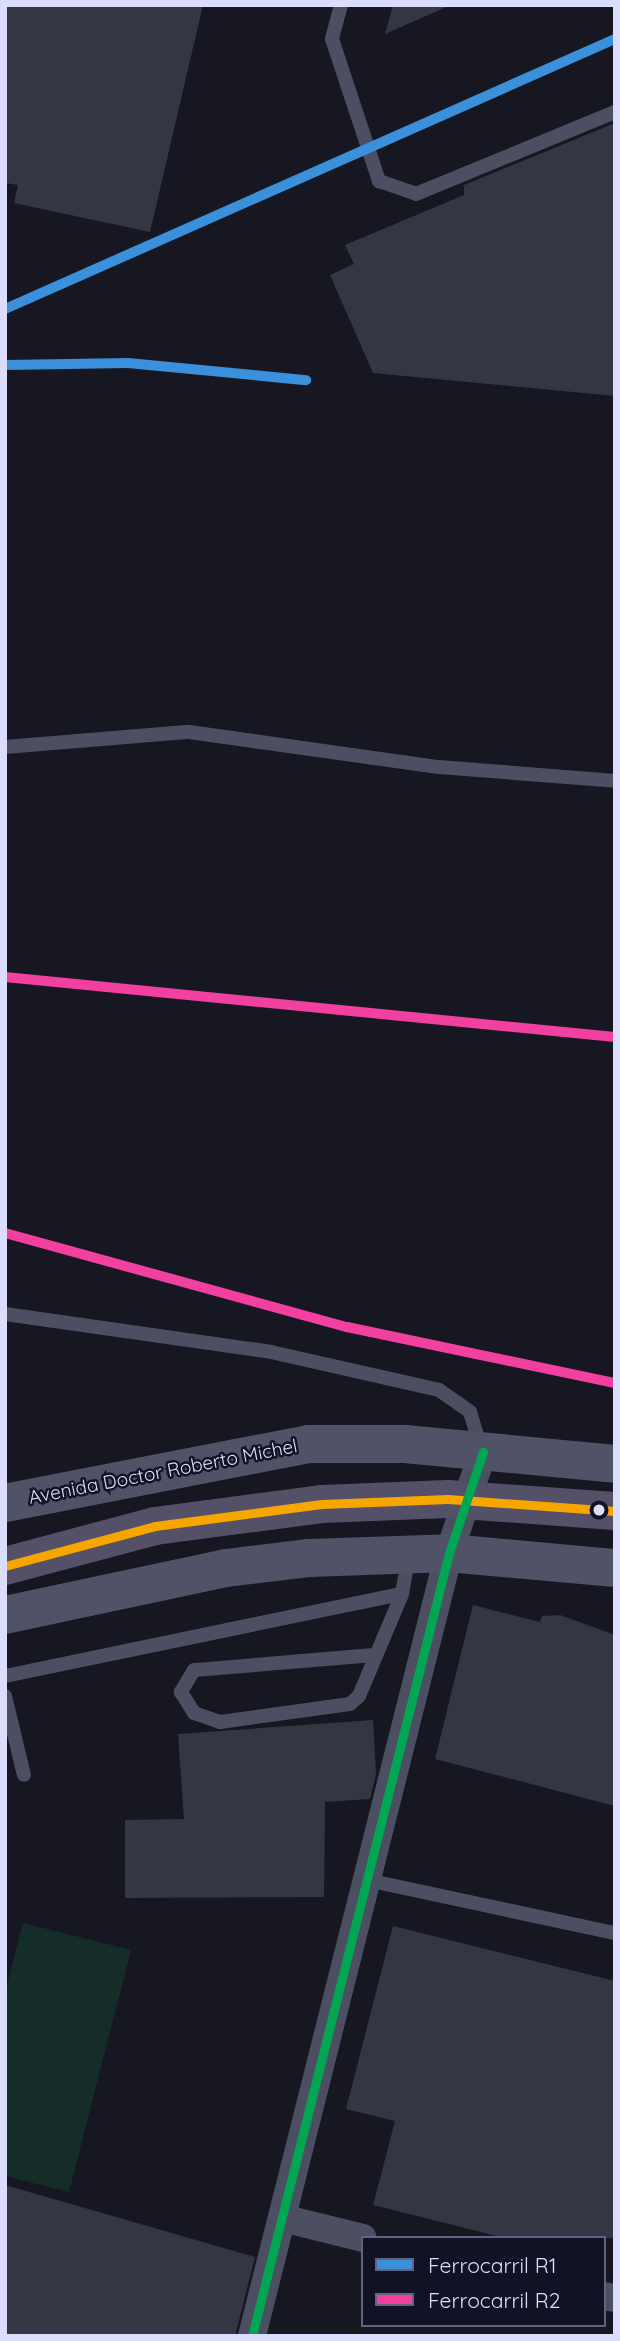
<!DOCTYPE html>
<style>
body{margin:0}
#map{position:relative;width:620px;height:2341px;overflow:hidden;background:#171722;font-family:Quicksand,sans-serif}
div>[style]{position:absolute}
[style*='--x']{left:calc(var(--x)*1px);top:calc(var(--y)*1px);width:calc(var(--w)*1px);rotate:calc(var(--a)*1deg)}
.green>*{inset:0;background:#152d29}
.building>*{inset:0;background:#353644}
.service>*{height:14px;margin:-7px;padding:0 7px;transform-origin:7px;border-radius:7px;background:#4c4f62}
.minor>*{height:28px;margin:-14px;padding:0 14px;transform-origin:14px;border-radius:14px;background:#4c4f62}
.secondary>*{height:38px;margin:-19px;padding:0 19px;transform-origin:19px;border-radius:19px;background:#505368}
.primary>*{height:38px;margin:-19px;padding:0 19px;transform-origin:19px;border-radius:19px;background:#535067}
.bus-1>*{height:9px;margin:-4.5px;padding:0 4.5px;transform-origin:4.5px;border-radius:4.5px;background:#f7a600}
.bus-2>*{height:9px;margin:-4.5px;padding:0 4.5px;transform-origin:4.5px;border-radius:4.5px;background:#00a651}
.rail-1>*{height:10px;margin:-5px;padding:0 5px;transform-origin:5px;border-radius:5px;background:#3a90db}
.rail-2>*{height:10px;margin:-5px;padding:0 5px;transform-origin:5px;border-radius:5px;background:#f240a1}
.dots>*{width:19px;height:19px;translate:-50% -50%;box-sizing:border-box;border:4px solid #121227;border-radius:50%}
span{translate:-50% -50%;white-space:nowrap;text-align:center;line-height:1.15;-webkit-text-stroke:5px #121227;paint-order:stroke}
.street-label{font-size:19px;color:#daddfc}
.frame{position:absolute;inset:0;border:7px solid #daddfc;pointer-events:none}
.legend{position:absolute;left:361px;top:2236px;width:245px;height:91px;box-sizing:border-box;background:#121227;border:2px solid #62637c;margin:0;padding:9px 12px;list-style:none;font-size:21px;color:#daddfc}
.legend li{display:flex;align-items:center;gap:14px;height:35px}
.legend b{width:35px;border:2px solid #62637c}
</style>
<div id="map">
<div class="green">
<i style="clip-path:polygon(23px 1923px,131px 1950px,69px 2192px,5px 2176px,5px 1993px)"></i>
</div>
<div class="building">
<i style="clip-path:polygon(5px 5px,203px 5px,150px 232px,14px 203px,18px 185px,5px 183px)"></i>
<i style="clip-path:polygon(393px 5px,451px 5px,385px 34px)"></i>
<i style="clip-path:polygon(615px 123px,615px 396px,373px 373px,330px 275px,354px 264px,345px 245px,464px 195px,464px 185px)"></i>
<i style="clip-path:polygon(473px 1605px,540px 1622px,542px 1616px,560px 1615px,615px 1635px,615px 1806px,435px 1759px)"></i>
<i style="clip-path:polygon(373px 1720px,376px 1774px,370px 1799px,325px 1802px,324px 1897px,125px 1898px,125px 1820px,184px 1819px,178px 1734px)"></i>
<i style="clip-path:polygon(393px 1926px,615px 1981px,615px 2238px,505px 2238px,373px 2205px,395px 2121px,346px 2109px)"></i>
<i style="clip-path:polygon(5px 2185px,255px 2257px,235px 2336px,5px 2336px)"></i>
</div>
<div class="service">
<i style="--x:341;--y:5;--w:35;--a:105"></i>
<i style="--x:332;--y:39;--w:150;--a:71.7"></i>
<i style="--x:379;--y:181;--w:39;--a:19"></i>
<i style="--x:416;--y:194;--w:215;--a:-22.4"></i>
<i style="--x:5;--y:747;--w:185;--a:-4.7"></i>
<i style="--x:189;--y:732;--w:252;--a:8"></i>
<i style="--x:439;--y:767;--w:177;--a:4.5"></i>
<i style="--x:5;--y:1314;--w:269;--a:8.1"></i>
<i style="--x:271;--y:1352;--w:172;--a:12.7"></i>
<i style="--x:439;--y:1390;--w:38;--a:35"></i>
<i style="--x:470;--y:1412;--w:38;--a:73"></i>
<i style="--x:374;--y:1655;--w:181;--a:175.2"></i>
<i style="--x:194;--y:1670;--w:26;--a:121"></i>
<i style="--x:181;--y:1692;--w:25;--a:58"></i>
<i style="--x:194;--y:1713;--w:28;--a:19"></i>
<i style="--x:220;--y:1722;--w:131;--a:-7.9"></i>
<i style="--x:350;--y:1704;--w:12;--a:-42"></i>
<i style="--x:359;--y:1696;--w:111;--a:-67.1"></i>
<i style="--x:5;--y:1676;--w:405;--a:-11.7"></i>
<i style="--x:402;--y:1594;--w:39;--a:-80"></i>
<i style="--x:5;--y:1696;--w:81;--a:76.5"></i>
<i style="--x:367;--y:1880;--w:254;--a:12.1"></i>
</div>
<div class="minor">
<i style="--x:282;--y:2218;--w:83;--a:13.9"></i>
<i style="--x:604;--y:2296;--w:11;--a:10"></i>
<i style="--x:252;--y:2336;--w:807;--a:-75.88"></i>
<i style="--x:449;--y:1553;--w:107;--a:-71.4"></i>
</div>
<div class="secondary">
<i style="--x:5;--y:1503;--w:309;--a:-11"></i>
<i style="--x:308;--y:1444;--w:97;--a:0"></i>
<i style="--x:405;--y:1444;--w:211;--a:5.4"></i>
<i style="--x:5;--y:1615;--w:226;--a:-12"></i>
<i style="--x:226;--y:1568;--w:84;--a:-6.9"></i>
<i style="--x:309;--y:1558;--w:140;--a:-2"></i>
<i style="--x:449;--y:1553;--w:167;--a:5.2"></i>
</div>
<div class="primary">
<i style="--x:5;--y:1566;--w:155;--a:-14.9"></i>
<i style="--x:155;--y:1526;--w:168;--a:-7.5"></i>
<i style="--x:322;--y:1504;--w:126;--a:-2.3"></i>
<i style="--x:448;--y:1499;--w:167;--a:4.1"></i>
</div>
<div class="bus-1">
<i style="--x:5;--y:1566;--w:155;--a:-14.9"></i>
<i style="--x:155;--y:1526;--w:168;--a:-7.5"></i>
<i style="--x:322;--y:1504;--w:126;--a:-2.3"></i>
<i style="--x:448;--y:1499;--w:167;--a:4.1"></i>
</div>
<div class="bus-2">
<i style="--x:252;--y:2336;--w:807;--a:-75.88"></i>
<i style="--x:449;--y:1553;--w:107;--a:-71.4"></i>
</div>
<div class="rail-1">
<i style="--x:5;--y:309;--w:667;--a:-23.88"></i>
<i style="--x:5;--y:365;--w:123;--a:-0.9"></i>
<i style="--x:128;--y:363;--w:179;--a:5.5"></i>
</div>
<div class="rail-2">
<i style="--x:5;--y:977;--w:613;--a:5.62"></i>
<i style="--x:5;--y:1233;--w:355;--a:15.4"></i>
<i style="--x:347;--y:1327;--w:274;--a:11.8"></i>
</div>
<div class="dots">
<i style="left:599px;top:1510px;background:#daddfc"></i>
</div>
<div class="street-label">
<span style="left:163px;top:1472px;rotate:-11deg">Avenida Doctor Roberto Michel</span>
</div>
<div class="frame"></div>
<ul class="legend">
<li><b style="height:9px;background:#3a90db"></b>Ferrocarril R1</li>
<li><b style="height:9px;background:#f240a1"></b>Ferrocarril R2</li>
</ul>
</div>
